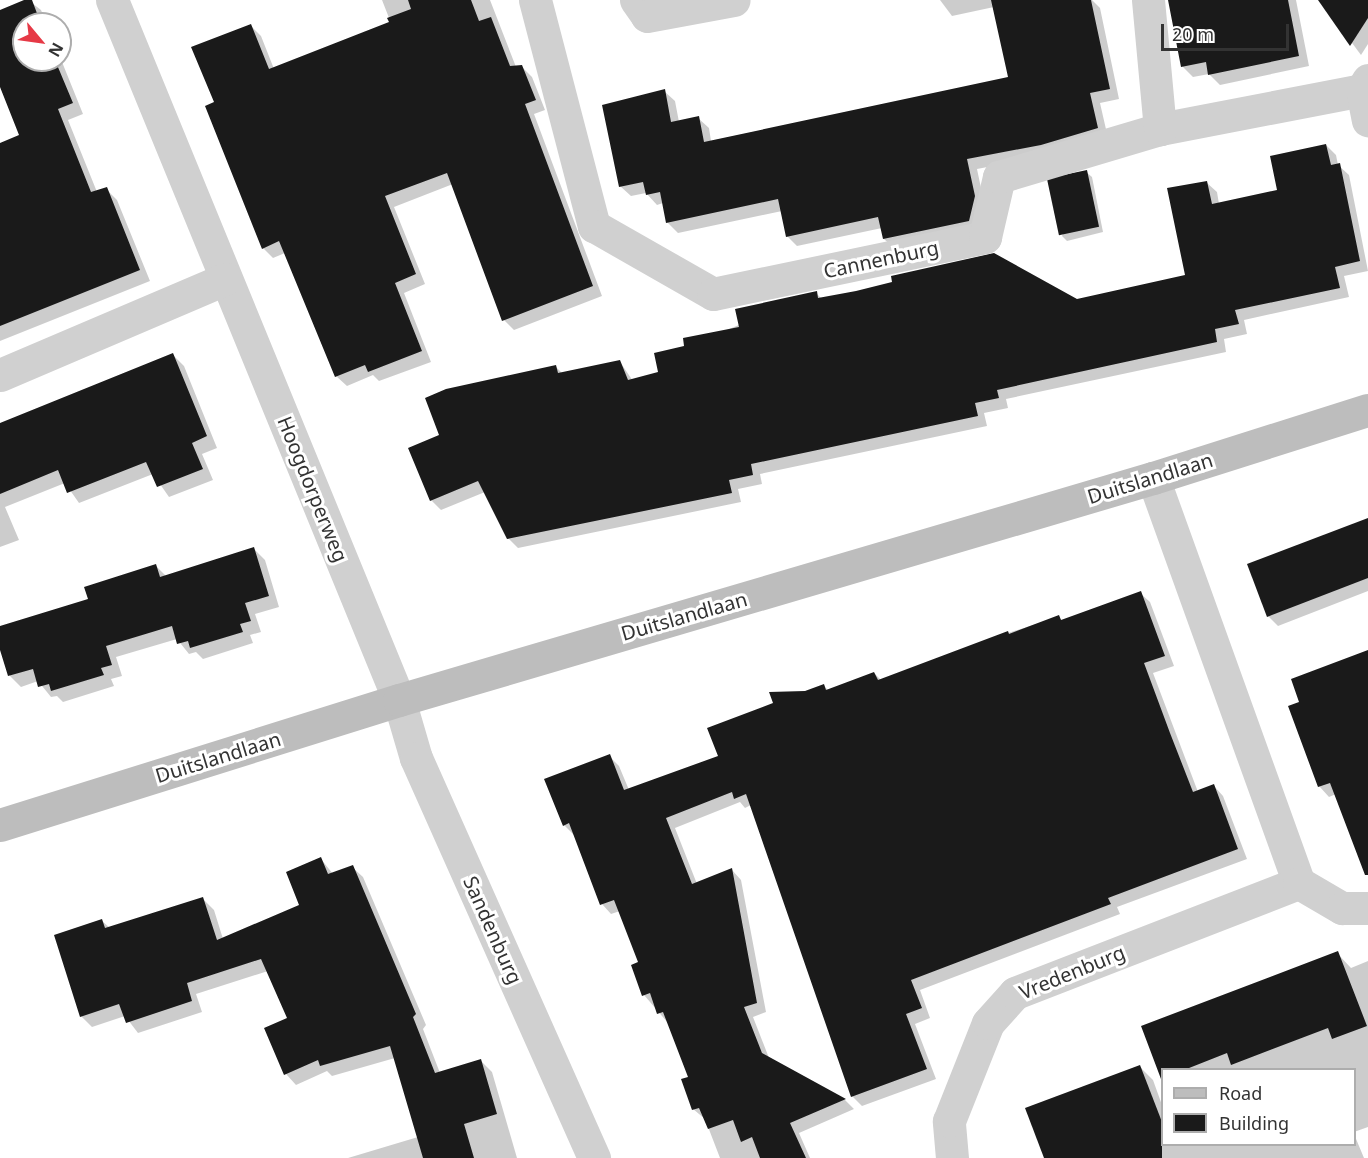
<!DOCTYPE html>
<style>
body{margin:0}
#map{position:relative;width:1368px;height:1158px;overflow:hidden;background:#fff;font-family:"Noto Sans",sans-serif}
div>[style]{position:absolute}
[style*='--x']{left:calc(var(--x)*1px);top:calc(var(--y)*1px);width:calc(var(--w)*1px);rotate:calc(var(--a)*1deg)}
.shadow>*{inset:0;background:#0003}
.building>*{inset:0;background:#1a1a1a;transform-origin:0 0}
.street>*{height:33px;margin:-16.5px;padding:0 16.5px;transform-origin:16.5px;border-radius:16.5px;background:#d0d0d0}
.secondary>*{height:33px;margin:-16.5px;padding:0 16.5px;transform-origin:16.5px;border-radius:16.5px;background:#bdbdbd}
span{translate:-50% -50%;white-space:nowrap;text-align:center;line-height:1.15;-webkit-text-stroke:6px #fff;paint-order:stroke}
.street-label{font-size:20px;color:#333}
.legend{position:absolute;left:1161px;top:1068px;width:195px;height:78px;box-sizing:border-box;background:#fff;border:2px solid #adadad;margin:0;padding:8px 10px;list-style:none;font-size:18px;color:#333}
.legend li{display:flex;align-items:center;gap:12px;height:30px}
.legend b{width:30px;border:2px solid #adadad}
.north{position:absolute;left:12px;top:12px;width:60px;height:60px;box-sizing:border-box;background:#fff;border:2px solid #adadad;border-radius:50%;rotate:119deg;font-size:16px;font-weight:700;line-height:24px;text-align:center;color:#333}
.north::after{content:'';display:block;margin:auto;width:21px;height:27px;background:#e63946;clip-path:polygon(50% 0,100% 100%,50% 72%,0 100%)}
.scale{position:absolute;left:1161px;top:24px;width:128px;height:27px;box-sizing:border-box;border:3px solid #333;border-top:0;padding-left:8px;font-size:18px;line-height:21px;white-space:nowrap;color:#333;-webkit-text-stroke:4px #fff;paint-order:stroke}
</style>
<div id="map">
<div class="shadow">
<i style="clip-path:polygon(28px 0,41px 10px,47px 24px,24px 24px,24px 60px,60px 60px,60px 57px,83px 114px,68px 120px,97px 192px,106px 189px,117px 200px,150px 281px,0 341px,0 145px,21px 136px,0 83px,0 11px)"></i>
<i style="clip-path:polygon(382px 0,490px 0,516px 67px,522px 67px,532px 77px,545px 110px,534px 114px,602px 296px,514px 330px,504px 320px,453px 184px,394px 207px,425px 284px,404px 293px,431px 362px,379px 381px,373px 375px,347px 386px,336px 376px,285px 253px,273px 258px,263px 248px,216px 103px,251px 26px,261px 36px,274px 69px,391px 23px)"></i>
<i style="clip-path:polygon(940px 0,1092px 0,1100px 8px,1119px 99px,1100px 103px,1108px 138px,1052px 155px,977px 169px,985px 207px,980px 231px,895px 249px,884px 239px,882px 228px,797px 246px,787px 236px,782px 211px,678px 233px,667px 222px,663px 203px,657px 205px,646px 193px,631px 196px,620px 186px,664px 91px,675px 101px,679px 122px,698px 118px,709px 128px,711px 141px,1009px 78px,994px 7px,952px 16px)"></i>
<i style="clip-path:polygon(1169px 0,1296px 0,1309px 66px,1220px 85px,1209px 74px,1193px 77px,1183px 67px)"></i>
<i style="clip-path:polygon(1320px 0,1368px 0,1368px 44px,1361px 55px)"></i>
<i style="clip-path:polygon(1326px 145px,1336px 155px,1338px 165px,1349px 175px,1368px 271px,1344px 276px,1349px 297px,1244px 320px,1247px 334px,1224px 339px,1226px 352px,1006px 399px,1008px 408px,984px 413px,987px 426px,760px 474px,762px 484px,738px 489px,741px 502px,518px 548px,508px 538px,485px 492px,441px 510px,431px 500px,440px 436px,556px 367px,563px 374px,620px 362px,633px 381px,660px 373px,686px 347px,816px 293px,822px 299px,1077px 300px,1187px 276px,1207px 183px,1217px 192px,1219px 204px,1279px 191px)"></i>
<i style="clip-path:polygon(1086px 172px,1092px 177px,1103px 232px,1067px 241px,1062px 236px)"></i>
<i style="clip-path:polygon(173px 355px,184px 366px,217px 448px,202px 454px,213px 480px,169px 497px,153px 474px,79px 503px,65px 483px,5px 507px,19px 540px,0 547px,0 424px)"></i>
<i style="clip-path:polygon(1368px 519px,1368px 591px,1278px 626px,1268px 616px)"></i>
<i style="clip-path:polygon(254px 549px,265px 560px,279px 607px,255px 614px,261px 632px,250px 635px,253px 643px,203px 659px,196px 652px,189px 654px,177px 639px,116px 657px,122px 676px,111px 679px,114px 686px,63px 702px,57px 696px,51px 697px,38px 681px,21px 687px,10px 676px,0 645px,0 628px,90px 600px,156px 566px,166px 576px)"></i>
<i style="clip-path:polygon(1140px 593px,1150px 602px,1174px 666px,1153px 673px,1198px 792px,1214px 786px,1223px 796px,1247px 859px,1117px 907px,1120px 914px,920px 990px,930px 1018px,915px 1024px,936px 1079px,862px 1106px,852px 1096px,751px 805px,745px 808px,740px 802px,675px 828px,697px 884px,732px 870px,741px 880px,766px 1012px,753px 1017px,769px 1058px,845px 1100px,854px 1109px,799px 1133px,810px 1158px,720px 1158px,705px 1119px,693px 1109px,690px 1078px,668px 1023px,644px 995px,640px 963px,620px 911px,611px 914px,602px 904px,574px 835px,564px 825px,609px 756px,619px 766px,629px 790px,720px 757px,805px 692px,824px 686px,829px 691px,874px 673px,881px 680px,1008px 633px,1058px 617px,1063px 621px)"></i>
<i style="clip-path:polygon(1368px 651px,1368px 833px,1336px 794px,1329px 797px,1319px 786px,1300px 703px)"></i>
<i style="clip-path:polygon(321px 859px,333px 874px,352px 867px,363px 877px,426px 1025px,423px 1029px,440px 1073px,481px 1061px,492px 1072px,517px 1158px,348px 1158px,418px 1137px,395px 1058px,332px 1076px,327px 1071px,296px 1085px,286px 1074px,289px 1018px,268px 971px,196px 994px,202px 1012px,138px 1033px,125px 1016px,92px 1027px,81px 1016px,102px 921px,110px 928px,203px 899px,214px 910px,223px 939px,301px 906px)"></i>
<i style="clip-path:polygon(1337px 953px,1351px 968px,1368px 961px,1368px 1127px,1354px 1132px,1354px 1070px,1162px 1070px,1162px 1078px,1143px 1027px)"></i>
<i style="clip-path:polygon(1140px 1067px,1153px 1080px,1162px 1105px,1162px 1144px,1354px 1144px,1354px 1134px,1364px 1158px,1046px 1158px)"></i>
</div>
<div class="building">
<i style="clip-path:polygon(24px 0,32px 0,41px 24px,24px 24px,24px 60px,55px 60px,73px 103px,58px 109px,91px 192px,107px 187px,140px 270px,0 326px,0 143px,19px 135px,0 87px,0 10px)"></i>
<i style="clip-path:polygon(408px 0,471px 0,479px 21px,491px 17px,510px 66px,522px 65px,536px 100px,525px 104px,593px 286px,502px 321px,447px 173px,385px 196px,416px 274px,395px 283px,422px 351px,368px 372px,365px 365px,335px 377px,279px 241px,262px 249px,205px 106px,214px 102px,191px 47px,251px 24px,269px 69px,389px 22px,387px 18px,411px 9px)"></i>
<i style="clip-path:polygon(991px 0,1091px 0,1110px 89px,1090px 93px,1098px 128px,1041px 145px,967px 159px,975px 196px,969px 221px,883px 239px,878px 217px,786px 237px,778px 199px,666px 223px,660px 192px,646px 195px,643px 182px,619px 187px,602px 105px,665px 89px,671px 122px,699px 116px,704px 142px,1008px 77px)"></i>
<i style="clip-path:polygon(1168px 0,1288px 0,1299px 56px,1208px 75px,1206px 62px,1181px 67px)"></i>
<i style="clip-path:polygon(1318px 0,1368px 0,1368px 18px,1350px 46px)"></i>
<i style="clip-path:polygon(1326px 144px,1331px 165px,1340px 163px,1360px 261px,1335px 267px,1340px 288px,1235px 310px,1239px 324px,1215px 329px,1217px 342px,997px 390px,999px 398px,975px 403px,978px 416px,751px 464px,753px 475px,729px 480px,732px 493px,507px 539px,478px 481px,430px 501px,408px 448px,439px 435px,425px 398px,446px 389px,556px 365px,558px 373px,620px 360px,628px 380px,658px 372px,654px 353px,684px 346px,683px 338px,739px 327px,735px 309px,817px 291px,818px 298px,856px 291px,892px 282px,891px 276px,994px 253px,1077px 299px,1185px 275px,1167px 188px,1207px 181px,1212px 204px,1277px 190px,1270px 156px)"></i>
<i style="left:1087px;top:170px;width:58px;height:41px;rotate:78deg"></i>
<i style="clip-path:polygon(173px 353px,207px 436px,192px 443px,203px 469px,157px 487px,146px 462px,67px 493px,58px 470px,0 494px,0 423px)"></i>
<i style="clip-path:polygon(1368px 518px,1368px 578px,1267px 617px,1247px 564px)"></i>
<i style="clip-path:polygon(254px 547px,269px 596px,245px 603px,251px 621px,240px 624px,243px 632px,190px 648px,188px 641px,177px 644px,172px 626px,106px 646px,112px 665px,101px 668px,104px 675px,51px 691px,49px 684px,38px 687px,33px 669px,8px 676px,0 650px,0 626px,88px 599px,84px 587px,156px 564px,160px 577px)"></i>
<i style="clip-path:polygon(1141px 591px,1165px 656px,1144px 663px,1170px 733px,1193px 792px,1214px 784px,1238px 849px,1108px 898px,1111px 904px,911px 980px,922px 1008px,906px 1014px,927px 1069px,851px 1097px,746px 794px,734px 799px,732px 792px,666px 818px,692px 884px,732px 868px,757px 1003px,744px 1007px,762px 1053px,846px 1099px,790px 1123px,806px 1158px,760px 1158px,752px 1137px,741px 1142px,733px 1120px,708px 1129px,699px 1108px,692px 1110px,681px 1079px,688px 1077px,663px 1012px,657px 1014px,650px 993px,642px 996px,631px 965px,638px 962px,614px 900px,600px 905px,569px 823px,563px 826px,544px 779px,610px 754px,624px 790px,718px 756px,707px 728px,773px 703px,769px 692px,805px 691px,824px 684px,826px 690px,874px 672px,878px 680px,1008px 631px,1009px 634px,1059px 615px,1061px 620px)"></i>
<i style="clip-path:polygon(1368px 650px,1368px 875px,1365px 875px,1330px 783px,1318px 787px,1288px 706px,1299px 702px,1291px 679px)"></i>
<i style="clip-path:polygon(321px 857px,328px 874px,353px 865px,416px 1014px,413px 1017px,435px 1073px,481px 1059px,497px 1114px,464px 1124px,474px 1158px,423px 1158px,390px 1046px,320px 1066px,318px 1060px,284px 1075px,264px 1028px,287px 1018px,261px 959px,187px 983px,192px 1001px,126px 1023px,119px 1004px,80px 1017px,54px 935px,102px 919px,105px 928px,203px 897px,217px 940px,299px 905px,286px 872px)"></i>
<i style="clip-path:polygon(1338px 951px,1367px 1026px,1332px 1039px,1328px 1028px,1231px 1065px,1227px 1053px,1184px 1070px,1162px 1070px,1161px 1079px,1141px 1026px)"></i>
<i style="clip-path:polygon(1140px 1065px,1162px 1122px,1162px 1158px,1044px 1158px,1025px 1108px)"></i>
</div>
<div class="street">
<i style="--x:112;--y:0;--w:757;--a:67.71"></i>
<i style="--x:399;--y:700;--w:60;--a:73.7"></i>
<i style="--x:416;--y:758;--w:438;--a:66"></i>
<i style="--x:535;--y:0;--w:234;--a:75.4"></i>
<i style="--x:594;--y:226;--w:137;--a:29.7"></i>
<i style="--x:713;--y:294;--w:278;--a:-11.8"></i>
<i style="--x:985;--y:237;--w:62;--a:-76.9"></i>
<i style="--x:999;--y:177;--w:168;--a:-16.6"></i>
<i style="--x:1160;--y:129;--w:206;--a:-10.9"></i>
<i style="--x:636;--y:0;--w:19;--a:55"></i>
<i style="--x:647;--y:16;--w:88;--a:-10.4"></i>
<i style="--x:1148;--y:0;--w:130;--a:84.7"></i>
<i style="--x:1368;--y:80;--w:12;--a:121"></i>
<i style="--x:1362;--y:90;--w:31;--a:79"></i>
<i style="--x:0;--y:375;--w:245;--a:-23.1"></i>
<i style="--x:1153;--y:478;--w:431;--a:70.2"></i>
<i style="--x:952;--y:1158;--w:37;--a:-95"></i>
<i style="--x:949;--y:1121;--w:105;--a:-68.3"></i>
<i style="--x:988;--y:1023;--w:40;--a:-48"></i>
<i style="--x:1015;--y:993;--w:305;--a:-21.2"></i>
<i style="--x:1299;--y:883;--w:50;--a:30.2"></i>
<i style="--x:1342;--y:908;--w:26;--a:0"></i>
</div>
<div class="secondary">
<i style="--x:0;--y:825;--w:418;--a:-17.4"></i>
<i style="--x:399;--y:700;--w:786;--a:-16.41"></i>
<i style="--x:1153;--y:478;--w:225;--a:-17.6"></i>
</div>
<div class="street-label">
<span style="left:881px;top:259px;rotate:-12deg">Cannenburg</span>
<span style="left:1150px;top:478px;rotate:-17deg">Duitslandlaan</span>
<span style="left:313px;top:489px;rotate:68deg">Hoogdorperweg</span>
<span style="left:684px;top:616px;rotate:-16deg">Duitslandlaan</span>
<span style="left:218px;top:757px;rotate:-17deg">Duitslandlaan</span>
<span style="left:493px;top:930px;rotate:66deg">Sandenburg</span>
<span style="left:1072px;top:972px;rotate:-22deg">Vredenburg</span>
</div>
<ul class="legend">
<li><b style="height:8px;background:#bdbdbd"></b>Road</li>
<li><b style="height:16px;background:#1a1a1a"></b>Building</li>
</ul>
<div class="north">N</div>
<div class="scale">20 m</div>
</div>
